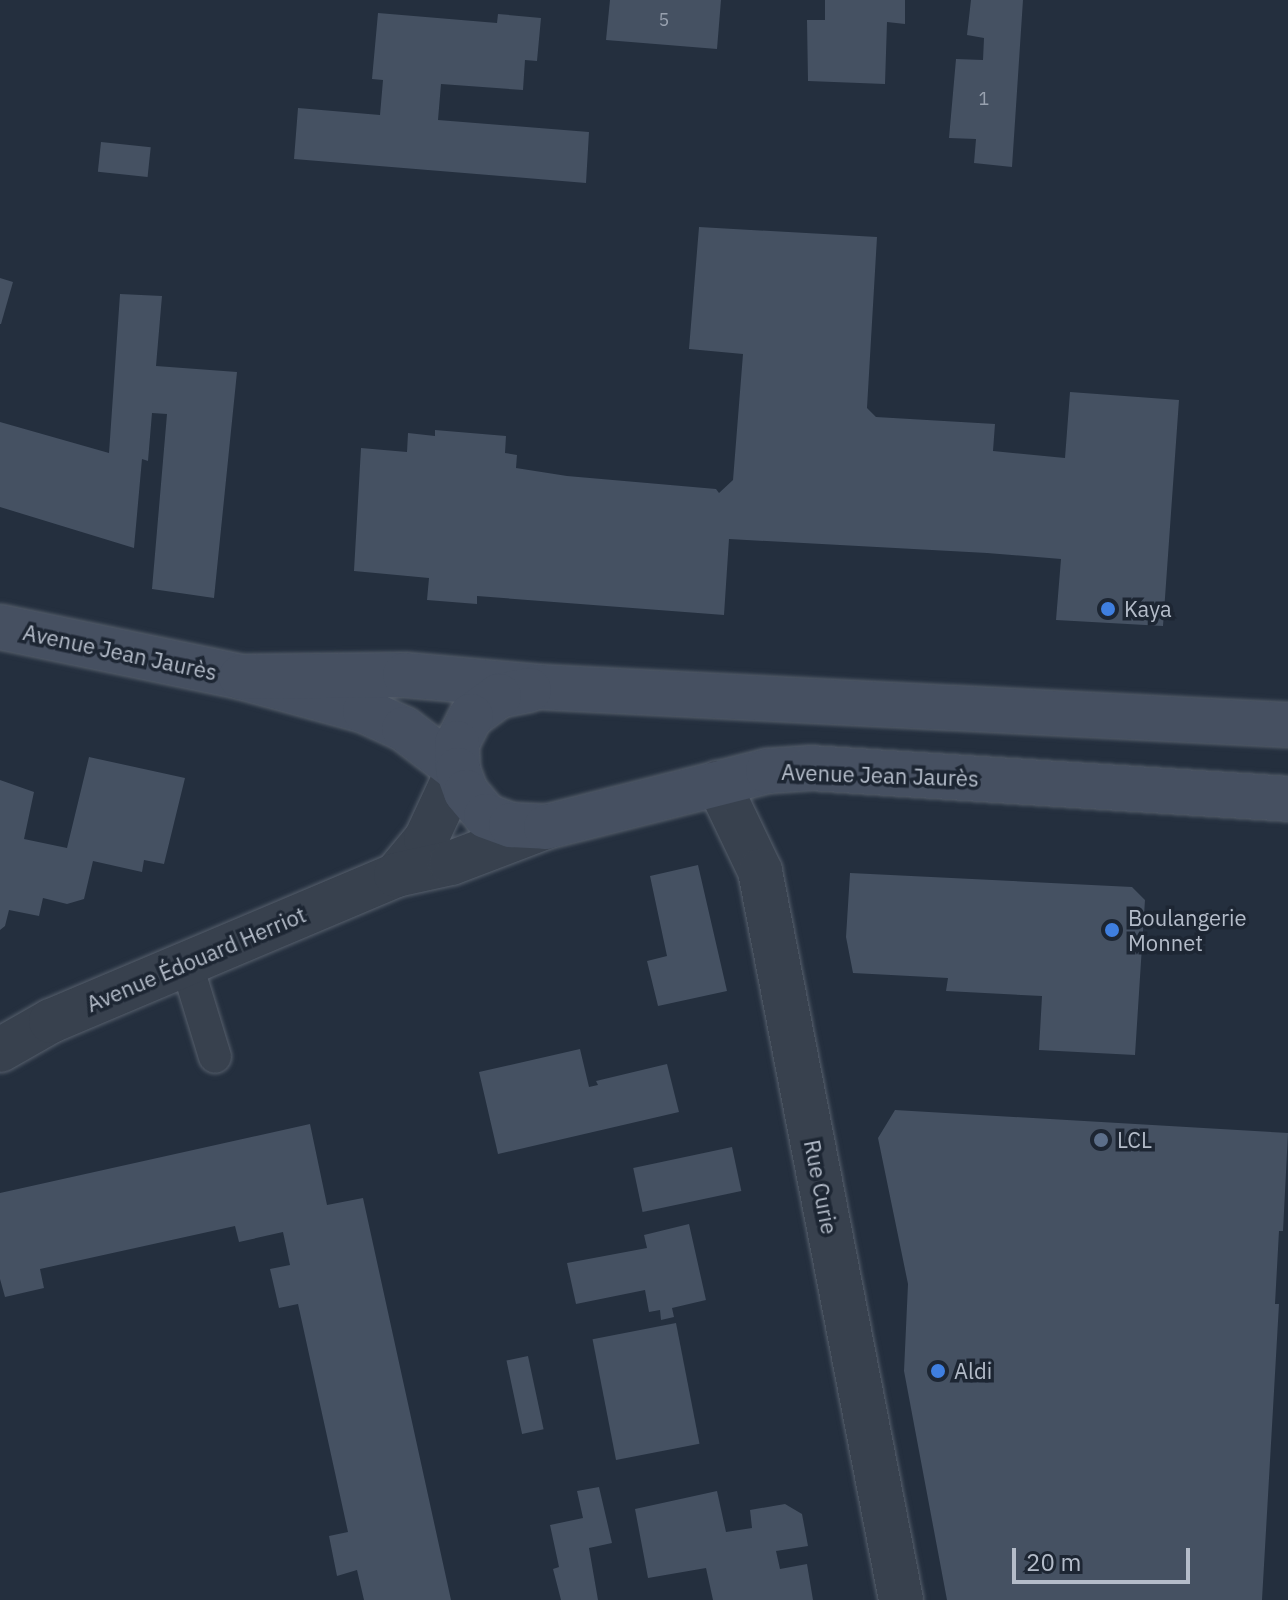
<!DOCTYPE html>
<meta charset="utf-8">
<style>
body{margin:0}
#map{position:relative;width:1288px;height:1600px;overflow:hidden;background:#242f3e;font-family:"IBM Plex Sans",sans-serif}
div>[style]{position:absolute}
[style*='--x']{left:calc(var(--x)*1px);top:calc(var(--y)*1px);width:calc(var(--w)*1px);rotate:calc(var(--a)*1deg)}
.building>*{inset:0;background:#455162;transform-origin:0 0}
.roads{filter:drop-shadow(0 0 2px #565f6c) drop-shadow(0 0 2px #565f6c)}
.service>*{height:32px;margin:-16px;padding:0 16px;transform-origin:16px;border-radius:16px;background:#38414e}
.minor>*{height:44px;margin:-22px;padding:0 22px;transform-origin:22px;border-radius:22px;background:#38414e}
.secondary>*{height:44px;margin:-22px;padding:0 22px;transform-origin:22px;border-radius:22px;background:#465061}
.dots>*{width:22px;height:22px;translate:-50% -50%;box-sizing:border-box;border:4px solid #1d2633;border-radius:50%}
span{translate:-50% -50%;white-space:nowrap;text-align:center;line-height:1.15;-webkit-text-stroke:7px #1d2633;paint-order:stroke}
.number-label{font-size:18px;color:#98a1af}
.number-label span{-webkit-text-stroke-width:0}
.poi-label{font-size:22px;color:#b4bcc9}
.left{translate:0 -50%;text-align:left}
.street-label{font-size:22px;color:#b4bcc9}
.scale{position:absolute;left:1012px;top:1548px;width:178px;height:36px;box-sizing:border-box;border:4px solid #b4bcc9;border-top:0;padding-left:10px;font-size:24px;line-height:28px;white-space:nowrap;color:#b4bcc9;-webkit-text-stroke:6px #1d2633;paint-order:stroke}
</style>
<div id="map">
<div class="building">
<i style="clip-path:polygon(610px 0,721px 0,717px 49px,606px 40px)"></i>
<i style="clip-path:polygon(825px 0,905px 0,905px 24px,887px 22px,885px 84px,808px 81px,807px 20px,825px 20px)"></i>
<i style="clip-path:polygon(971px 0,1023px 0,1012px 167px,974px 163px,976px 139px,949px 138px,956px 59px,983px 60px,984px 38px,967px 35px)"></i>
<i style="clip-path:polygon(378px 13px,497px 23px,498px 14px,541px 18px,537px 61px,525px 60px,523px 90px,441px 84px,438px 120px,589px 132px,586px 183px,294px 159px,298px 108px,380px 115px,383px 80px,372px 79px)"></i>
<i style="left:101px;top:142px;width:50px;height:30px;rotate:6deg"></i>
<i style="clip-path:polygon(699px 227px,877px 237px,867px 408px,876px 417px,995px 424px,993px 451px,1065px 458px,1070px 392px,1179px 400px,1163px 626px,1056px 620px,1061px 559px,987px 553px,729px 539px,724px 615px,477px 596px,477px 604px,427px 600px,429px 578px,354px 571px,361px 448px,407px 452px,408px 433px,435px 436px,435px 430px,506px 436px,505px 453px,517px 455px,516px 468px,567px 476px,716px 489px,719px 493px,733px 480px,743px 354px,689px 349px)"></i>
<i style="clip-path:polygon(0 278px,13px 282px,1px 324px,0 324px)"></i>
<i style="clip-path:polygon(120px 294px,162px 296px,156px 366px,237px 372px,214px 598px,152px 589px,167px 414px,152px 413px,148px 461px,142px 459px,134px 548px,0 507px,0 422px,109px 453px)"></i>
<i style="clip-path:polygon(89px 757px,185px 778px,164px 864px,144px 860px,142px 872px,93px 861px,84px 899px,67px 904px,43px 898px,39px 916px,9px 910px,5px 926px,0 930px,0 780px,34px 792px,24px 839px,67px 848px)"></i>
<i style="clip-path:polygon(698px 865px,727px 991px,658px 1006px,647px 961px,667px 956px,650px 876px)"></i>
<i style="clip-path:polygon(850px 873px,1132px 887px,1145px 900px,1135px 1055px,1039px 1050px,1042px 996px,946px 991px,948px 978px,853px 973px,846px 937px)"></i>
<i style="clip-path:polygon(580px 1049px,589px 1087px,598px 1085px,596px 1081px,667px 1064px,679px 1112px,498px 1154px,479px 1072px)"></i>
<i style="clip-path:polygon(895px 1110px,1288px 1133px,1283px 1231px,1279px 1231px,1275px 1304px,1279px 1304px,1262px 1600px,947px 1600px,904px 1371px,908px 1284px,878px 1138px)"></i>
<i style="clip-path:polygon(310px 1124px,327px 1205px,363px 1198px,451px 1600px,364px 1600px,357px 1570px,337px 1576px,329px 1536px,348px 1532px,298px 1304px,279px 1308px,270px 1269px,290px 1265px,283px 1232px,239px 1242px,235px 1226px,40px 1269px,44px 1288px,5px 1297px,0 1279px,0 1193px)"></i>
<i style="left:732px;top:1147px;width:45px;height:101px;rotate:78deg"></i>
<i style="clip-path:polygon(689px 1224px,706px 1300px,672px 1308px,674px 1317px,661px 1320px,660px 1310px,649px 1312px,645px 1290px,576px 1304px,567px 1263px,647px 1248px,644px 1235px)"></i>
<i style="left:676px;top:1323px;width:123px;height:85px;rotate:79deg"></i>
<i style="left:528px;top:1356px;width:75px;height:22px;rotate:78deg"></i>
<i style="clip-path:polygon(599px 1487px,612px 1543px,589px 1548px,598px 1600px,561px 1600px,553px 1569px,559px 1567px,550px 1525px,583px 1518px,577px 1491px)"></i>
<i style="clip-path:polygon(717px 1491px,726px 1532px,752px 1528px,750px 1510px,785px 1504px,802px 1514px,808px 1546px,776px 1551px,780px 1569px,807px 1564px,813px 1600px,713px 1600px,706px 1568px,648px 1578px,635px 1509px)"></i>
</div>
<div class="roads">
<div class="service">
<i style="--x:186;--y:962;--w:99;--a:73"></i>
</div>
<div class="minor">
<i style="--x:718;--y:783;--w:98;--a:64.5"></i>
<i style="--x:760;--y:871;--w:743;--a:79.05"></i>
<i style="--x:396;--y:875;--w:47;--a:-50.2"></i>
<i style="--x:426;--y:839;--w:76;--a:-65.1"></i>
<i style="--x:0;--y:1050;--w:59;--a:-29.6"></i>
<i style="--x:51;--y:1021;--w:375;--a:-22.9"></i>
<i style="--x:396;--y:875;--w:56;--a:-12.3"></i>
<i style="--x:451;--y:863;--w:102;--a:-20.8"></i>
</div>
<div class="secondary">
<i style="--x:0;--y:627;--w:246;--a:11.7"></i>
<i style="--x:241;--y:677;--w:129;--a:15.3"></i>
<i style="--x:365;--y:711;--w:43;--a:24.8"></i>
<i style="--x:404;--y:729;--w:68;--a:37.2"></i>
<i style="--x:241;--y:677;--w:164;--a:-0.7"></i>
<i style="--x:405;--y:675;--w:135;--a:5.1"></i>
<i style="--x:539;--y:687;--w:750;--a:2.9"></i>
<i style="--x:529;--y:690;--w:31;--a:169"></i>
<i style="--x:499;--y:696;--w:34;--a:144"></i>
<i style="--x:471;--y:716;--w:30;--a:117"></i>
<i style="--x:457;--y:743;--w:27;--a:88"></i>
<i style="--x:458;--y:770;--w:23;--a:70"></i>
<i style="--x:466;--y:792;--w:31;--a:50"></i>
<i style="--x:486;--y:816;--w:27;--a:20"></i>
<i style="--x:511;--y:825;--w:35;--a:3"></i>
<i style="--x:546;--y:827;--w:229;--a:-14.2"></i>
<i style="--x:768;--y:771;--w:43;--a:-4"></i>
<i style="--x:811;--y:768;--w:478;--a:3.7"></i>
</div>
</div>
<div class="dots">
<i style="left:1108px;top:609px;background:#3f7fe0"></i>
<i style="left:1112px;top:930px;background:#3f7fe0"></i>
<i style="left:1101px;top:1140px;background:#5c6f8a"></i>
<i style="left:938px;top:1371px;background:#3f7fe0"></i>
</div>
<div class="number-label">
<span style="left:664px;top:20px">5</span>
<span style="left:984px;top:99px">1</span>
</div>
<div class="poi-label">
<span class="left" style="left:1124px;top:609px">Kaya</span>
<span class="left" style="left:1128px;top:930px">Boulangerie<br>Monnet</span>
<span class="left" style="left:1117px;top:1140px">LCL</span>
<span class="left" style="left:954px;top:1371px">Aldi</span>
</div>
<div class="street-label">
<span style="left:120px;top:652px;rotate:12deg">Avenue Jean Jaurès</span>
<span style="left:880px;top:775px;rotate:2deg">Avenue Jean Jaurès</span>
<span style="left:196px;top:959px;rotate:-23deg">Avenue Édouard Herriot</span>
<span style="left:821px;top:1187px;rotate:79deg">Rue Curie</span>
</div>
<div class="scale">20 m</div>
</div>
